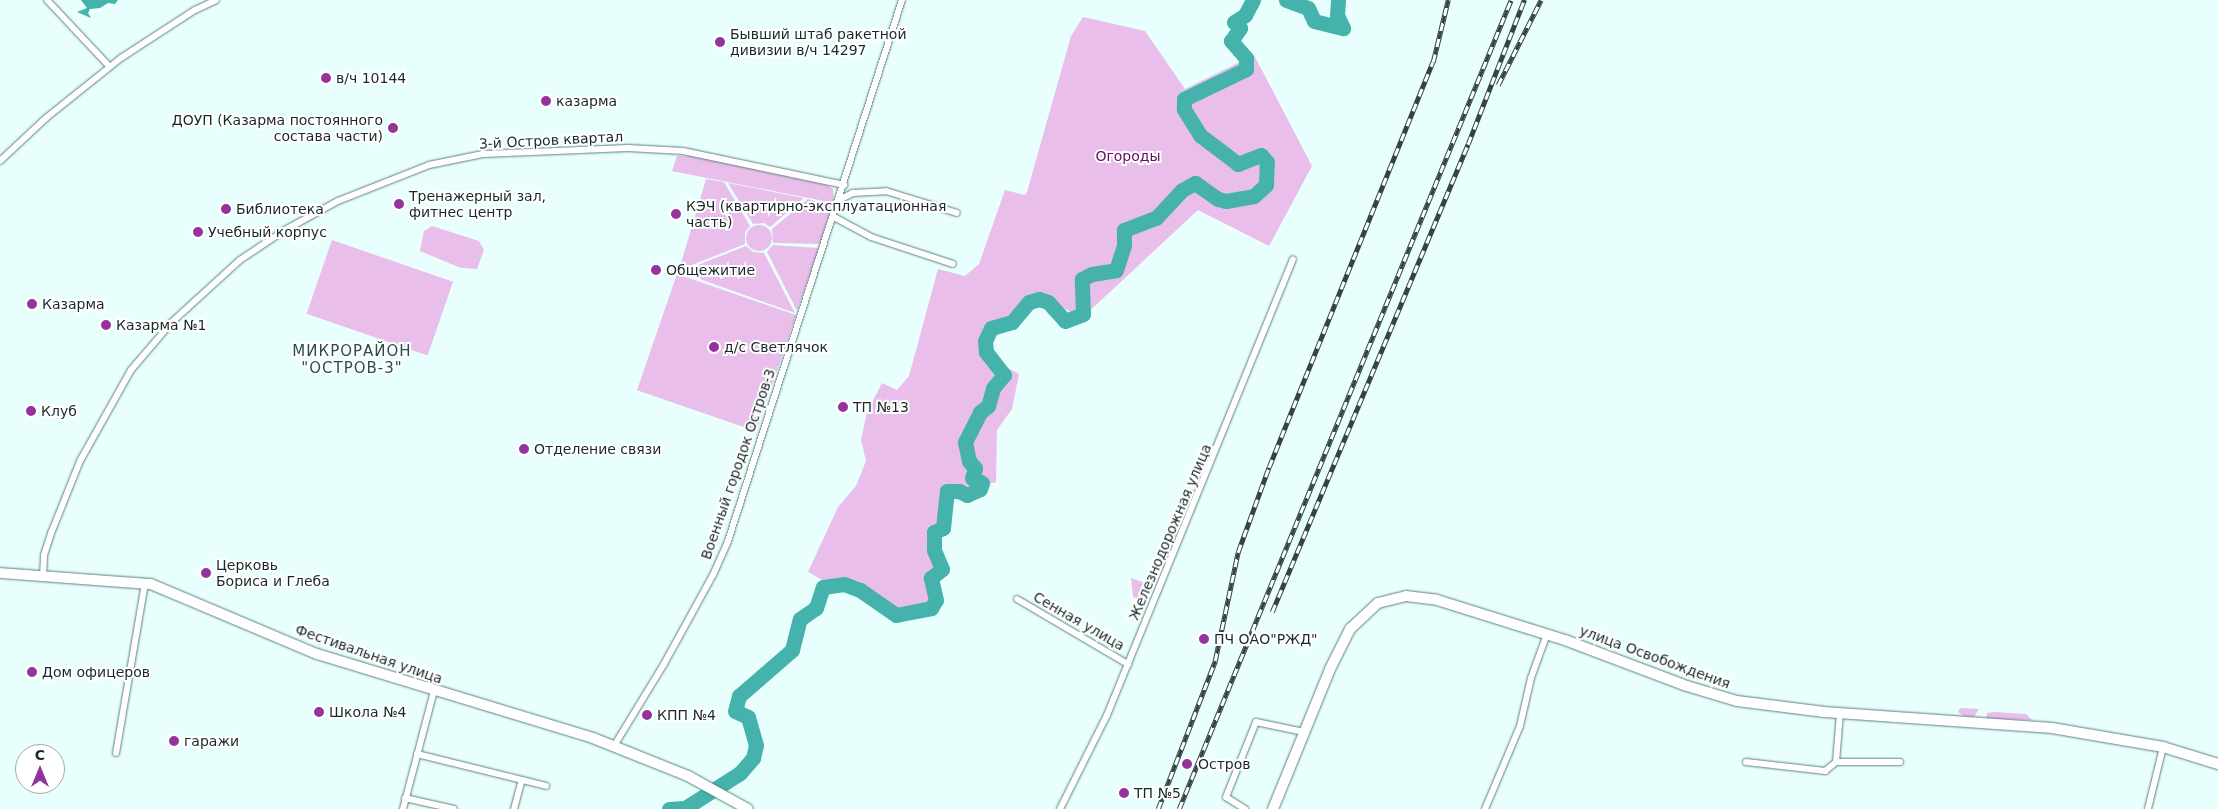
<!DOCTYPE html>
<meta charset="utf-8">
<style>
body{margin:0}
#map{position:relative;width:2218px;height:809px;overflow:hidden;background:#e8fffd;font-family:"DejaVu Sans",sans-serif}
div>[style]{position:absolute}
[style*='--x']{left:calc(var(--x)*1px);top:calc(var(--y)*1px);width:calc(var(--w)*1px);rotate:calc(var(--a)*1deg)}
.green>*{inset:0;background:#e9beeb;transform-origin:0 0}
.round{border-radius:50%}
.water>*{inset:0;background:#45b2ac}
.river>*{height:15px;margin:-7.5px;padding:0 7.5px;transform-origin:7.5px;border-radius:7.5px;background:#45b2ac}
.roads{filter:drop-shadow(0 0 1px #5d807e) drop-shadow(0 0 1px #5d807e)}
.minor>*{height:6px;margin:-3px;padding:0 3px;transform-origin:3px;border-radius:3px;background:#fff}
.primary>*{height:10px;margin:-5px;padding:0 5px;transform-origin:5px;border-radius:5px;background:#fff}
.rail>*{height:4.5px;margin-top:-2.25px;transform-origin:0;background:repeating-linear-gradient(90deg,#fff 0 8px,#344442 0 16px);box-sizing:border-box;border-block:1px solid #344442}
.dots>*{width:14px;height:14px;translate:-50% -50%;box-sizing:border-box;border:2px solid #fff;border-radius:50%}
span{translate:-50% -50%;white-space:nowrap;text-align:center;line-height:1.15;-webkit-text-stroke:4px #fff;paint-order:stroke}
.poi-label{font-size:14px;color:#1a2928}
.left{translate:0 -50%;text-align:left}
.right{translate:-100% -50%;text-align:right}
.street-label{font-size:14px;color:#1a2928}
.park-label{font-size:14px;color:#610e67}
.neighbourhood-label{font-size:15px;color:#2b4c4a;letter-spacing:1px}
.north{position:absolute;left:15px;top:744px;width:50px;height:50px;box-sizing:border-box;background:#fff;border:1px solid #a3a9a9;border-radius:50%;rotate:0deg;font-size:14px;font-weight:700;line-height:20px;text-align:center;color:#1a2928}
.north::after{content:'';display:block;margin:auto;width:18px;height:22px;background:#93339b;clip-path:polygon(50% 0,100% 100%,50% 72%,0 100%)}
</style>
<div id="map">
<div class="green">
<i style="clip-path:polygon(1083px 17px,1145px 31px,1185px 89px,1254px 55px,1312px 166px,1269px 246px,1198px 210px,1082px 318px,1041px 296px,1027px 298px,1011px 317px,985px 326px,980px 345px,983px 355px,1019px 374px,1012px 409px,997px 430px,996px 482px,973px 488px,942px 488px,937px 524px,928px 532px,936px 568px,929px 576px,931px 601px,928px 606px,904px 612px,894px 610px,855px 584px,826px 582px,808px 572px,838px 507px,856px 486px,866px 461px,861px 440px,867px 412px,882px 383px,897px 390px,909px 376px,938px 269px,965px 276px,979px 264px,1005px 190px,1025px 195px,1027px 192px,1071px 36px)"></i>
<i style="clip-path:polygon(677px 156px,711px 156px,757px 170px,827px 185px,833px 189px,834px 203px,672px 171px)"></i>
<i style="clip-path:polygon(706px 179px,724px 182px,750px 226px,745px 232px,745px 244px,679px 270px)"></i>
<i style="clip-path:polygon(728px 183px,804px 198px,770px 227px,764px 223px,753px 224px)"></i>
<i style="clip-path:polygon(808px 199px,830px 205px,831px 208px,820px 244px,773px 243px,772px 229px)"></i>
<i class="round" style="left:746px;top:225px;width:26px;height:26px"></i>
<i style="clip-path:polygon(432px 226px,479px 241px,484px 250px,477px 269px,461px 268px,420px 251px,424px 231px)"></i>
<i style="left:332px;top:240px;width:128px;height:78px;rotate:19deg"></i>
<i style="clip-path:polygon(773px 245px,819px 248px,797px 311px,767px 252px)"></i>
<i style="clip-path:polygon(746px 246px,753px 252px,764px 253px,795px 313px,680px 272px)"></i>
<i style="left:677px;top:274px;width:126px;height:123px;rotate:19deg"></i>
<i style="clip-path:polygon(1131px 578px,1148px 584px,1149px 587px,1143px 586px,1142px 599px,1133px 597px)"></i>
<i style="clip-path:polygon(1960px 708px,1979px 709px,1974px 717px,1965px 717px,1958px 712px)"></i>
<i style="clip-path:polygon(1995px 712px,2026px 714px,2032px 720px,1986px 719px,1987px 713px)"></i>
</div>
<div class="water">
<i style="clip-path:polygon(81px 0,118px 0,115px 4px,108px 3px,100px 8px,90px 9px,88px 13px,91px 18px,77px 12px,87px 8px)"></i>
</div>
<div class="river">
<i style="--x:1286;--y:0;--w:23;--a:20"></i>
<i style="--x:1308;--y:8;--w:14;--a:65"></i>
<i style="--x:1314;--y:21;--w:30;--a:14"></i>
<i style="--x:1343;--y:28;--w:14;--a:-115"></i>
<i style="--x:1337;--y:15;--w:15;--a:-86"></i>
<i style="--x:669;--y:809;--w:16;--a:-4"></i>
<i style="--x:685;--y:808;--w:65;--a:-32.5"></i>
<i style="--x:740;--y:773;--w:20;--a:-49"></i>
<i style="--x:753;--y:758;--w:13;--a:-77"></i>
<i style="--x:756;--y:745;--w:29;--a:-106"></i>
<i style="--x:748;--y:717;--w:14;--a:-155"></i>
<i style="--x:735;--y:711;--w:16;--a:-75"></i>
<i style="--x:739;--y:696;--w:70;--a:-41"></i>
<i style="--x:792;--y:650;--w:32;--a:-76"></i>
<i style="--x:800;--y:619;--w:19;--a:-35"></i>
<i style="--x:816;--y:608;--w:22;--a:-72"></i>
<i style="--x:823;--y:587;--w:21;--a:-8"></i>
<i style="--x:844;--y:584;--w:17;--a:21"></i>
<i style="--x:860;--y:590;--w:44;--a:34.8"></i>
<i style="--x:896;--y:615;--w:36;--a:-11"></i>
<i style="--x:931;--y:608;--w:9;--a:-58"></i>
<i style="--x:936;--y:600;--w:23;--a:-103"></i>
<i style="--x:931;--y:578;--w:14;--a:-39"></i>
<i style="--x:942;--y:569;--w:21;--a:-113"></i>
<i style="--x:934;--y:550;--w:18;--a:-90"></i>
<i style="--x:934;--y:532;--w:10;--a:-24"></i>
<i style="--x:943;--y:528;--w:37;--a:-84"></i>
<i style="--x:947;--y:491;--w:12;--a:0"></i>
<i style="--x:959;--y:491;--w:9;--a:27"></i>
<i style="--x:967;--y:495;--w:14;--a:-25"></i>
<i style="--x:980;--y:489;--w:6;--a:-72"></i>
<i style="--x:982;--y:483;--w:11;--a:-153"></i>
<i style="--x:972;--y:478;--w:10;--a:-73"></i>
<i style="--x:975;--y:468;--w:9;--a:-131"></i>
<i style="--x:969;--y:461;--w:19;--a:-102"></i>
<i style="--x:965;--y:442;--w:34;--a:-63"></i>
<i style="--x:980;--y:412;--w:10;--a:-37"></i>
<i style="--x:988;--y:406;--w:19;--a:-74"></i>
<i style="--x:993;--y:388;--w:17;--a:-50"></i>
<i style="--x:1004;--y:375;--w:29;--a:-128"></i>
<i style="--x:986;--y:352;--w:11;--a:-95"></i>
<i style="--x:985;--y:341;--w:14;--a:-65"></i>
<i style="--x:991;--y:328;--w:22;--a:-16"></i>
<i style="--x:1012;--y:322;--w:26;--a:-50"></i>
<i style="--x:1029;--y:302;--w:10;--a:-17"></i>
<i style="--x:1039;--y:299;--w:9;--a:18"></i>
<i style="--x:1048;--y:302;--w:25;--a:48"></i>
<i style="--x:1065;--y:321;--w:19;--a:-21"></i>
<i style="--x:1083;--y:314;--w:35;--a:-92"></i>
<i style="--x:1082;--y:279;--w:11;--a:-27"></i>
<i style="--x:1092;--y:274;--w:24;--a:-9"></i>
<i style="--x:1116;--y:270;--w:26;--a:-72"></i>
<i style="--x:1124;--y:245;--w:15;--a:-90"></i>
<i style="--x:1124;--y:230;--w:34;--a:-21"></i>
<i style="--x:1156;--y:218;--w:38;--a:-47"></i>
<i style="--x:1182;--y:190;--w:15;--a:-28"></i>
<i style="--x:1195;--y:183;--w:28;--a:35"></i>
<i style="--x:1218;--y:199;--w:8;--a:14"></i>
<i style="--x:1226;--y:201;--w:28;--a:-10"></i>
<i style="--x:1254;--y:196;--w:16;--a:-43"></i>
<i style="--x:1266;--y:185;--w:23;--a:-88"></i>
<i style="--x:1267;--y:162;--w:9;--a:-131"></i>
<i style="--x:1261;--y:155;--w:25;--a:159"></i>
<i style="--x:1238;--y:164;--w:48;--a:-142.7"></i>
<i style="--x:1200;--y:135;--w:31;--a:-122"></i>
<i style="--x:1184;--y:109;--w:10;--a:-90"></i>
<i style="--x:1184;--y:99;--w:69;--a:-25.8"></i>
<i style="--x:1246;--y:69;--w:11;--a:-90"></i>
<i style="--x:1246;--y:58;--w:23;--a:-131"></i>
<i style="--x:1231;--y:41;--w:16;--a:-55"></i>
<i style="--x:1240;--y:28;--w:8;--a:-135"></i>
<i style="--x:1234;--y:22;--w:13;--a:-32"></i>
<i style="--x:1245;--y:15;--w:17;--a:-62"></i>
</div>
<div class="roads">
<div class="minor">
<i style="--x:47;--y:0;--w:91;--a:46.8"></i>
<i style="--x:0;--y:161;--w:63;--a:-43.1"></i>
<i style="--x:46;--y:118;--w:96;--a:-38.7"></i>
<i style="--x:121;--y:58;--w:88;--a:-33"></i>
<i style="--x:195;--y:10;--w:23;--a:-25"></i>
<i style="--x:839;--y:200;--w:16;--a:-27"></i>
<i style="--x:853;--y:193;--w:33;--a:-3"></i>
<i style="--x:886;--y:191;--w:74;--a:17.2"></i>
<i style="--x:834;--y:217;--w:42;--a:28.4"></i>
<i style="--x:871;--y:237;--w:86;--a:18.2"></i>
<i style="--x:43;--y:576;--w:21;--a:-87"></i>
<i style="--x:44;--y:555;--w:25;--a:-72"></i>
<i style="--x:52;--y:531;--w:75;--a:-68.2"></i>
<i style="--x:80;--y:461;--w:104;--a:-60.7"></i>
<i style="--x:131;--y:370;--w:63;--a:-49.5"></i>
<i style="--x:172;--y:322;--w:92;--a:-42.4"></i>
<i style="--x:240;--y:260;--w:54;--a:-33.7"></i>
<i style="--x:285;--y:230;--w:60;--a:-28.7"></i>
<i style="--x:338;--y:201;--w:98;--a:-21.6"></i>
<i style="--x:429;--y:165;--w:55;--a:-11.5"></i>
<i style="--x:483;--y:154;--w:145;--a:-2.4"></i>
<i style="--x:628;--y:148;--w:55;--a:3.1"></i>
<i style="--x:683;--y:151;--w:165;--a:11.9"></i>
<i style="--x:1017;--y:599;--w:129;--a:30.4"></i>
<i style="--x:614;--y:746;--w:96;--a:-58.6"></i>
<i style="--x:664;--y:664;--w:102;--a:-61.2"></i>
<i style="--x:713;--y:575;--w:37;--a:-66"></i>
<i style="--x:728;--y:541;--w:568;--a:-72.17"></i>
<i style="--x:116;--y:753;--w:172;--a:-80.3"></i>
<i style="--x:417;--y:754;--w:133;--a:13.9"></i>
<i style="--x:1746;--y:762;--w:80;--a:6.5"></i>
<i style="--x:1825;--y:771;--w:14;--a:-39"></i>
<i style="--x:1836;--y:762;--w:49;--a:-85.3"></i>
<i style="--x:1836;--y:762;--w:64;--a:0"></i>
<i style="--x:405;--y:798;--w:50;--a:12.7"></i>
<i style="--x:403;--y:809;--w:122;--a:-75.3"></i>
<i style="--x:514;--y:809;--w:30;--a:-75"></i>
<i style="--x:1060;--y:809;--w:105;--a:-63.4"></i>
<i style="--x:1107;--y:715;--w:492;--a:-67.8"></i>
<i style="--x:1245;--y:809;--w:22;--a:-148"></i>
<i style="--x:1226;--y:797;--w:81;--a:-68.2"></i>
<i style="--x:1256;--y:722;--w:49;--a:11.8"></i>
<i style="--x:1485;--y:809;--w:90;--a:-67.1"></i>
<i style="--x:1520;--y:726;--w:49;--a:-77.1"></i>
<i style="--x:1531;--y:678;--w:47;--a:-70"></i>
<i style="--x:2148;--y:809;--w:64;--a:-76.4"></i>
</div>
<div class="primary">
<i style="--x:0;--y:573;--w:151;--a:4.2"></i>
<i style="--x:151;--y:584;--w:180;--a:22.9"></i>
<i style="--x:317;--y:654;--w:288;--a:16.9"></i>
<i style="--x:593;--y:738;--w:102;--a:21.8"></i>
<i style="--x:688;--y:776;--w:68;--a:28.8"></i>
<i style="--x:1273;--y:809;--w:151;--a:-67.8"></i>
<i style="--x:1330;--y:669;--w:45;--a:-63.4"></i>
<i style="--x:1350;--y:629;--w:38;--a:-43"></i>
<i style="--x:1378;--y:603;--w:29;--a:-14"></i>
<i style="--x:1406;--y:596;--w:31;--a:7"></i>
<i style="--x:1437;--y:600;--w:134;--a:17.4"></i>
<i style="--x:1565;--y:640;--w:130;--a:20.7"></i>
<i style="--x:1687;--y:686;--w:52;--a:16.7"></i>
<i style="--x:1737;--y:701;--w:88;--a:7.2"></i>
<i style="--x:1824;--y:712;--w:229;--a:4"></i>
<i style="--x:2052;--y:728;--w:113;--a:9.7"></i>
<i style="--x:2163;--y:747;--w:58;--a:17.2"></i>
</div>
</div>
<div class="rail">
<i style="--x:1498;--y:85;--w:95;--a:-63.2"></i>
<i style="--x:1272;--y:612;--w:507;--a:-67.28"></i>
<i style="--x:1468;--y:144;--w:155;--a:-68.7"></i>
<i style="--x:1158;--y:809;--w:159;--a:-68.9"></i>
<i style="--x:1215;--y:661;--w:111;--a:-78.1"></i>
<i style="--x:1238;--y:552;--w:90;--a:-70"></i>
<i style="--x:1269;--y:467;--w:437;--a:-68"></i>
<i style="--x:1433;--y:62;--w:64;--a:-76.4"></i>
<i style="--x:1179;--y:809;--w:874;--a:-67.69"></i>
</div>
<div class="dots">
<i style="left:720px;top:42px;background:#93339b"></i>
<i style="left:326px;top:78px;background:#93339b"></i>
<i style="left:546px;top:101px;background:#93339b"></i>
<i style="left:393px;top:128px;background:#93339b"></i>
<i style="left:399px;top:204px;background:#93339b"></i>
<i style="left:226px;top:209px;background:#93339b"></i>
<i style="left:676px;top:214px;background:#93339b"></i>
<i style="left:198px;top:232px;background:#93339b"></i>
<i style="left:656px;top:270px;background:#93339b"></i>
<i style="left:32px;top:304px;background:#93339b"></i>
<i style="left:106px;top:325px;background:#93339b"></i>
<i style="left:714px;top:347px;background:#93339b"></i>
<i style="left:843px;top:407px;background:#93339b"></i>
<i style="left:31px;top:411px;background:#93339b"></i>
<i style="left:524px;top:449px;background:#93339b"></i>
<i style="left:206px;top:573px;background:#93339b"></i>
<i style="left:1204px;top:639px;background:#93339b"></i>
<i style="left:32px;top:672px;background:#93339b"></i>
<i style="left:319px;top:712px;background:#93339b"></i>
<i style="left:647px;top:715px;background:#93339b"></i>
<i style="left:174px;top:741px;background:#93339b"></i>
<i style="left:1187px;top:764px;background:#93339b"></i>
<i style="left:1124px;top:793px;background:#93339b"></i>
</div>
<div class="poi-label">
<span class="left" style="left:730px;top:42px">Бывший штаб ракетной<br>дивизии в/ч 14297</span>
<span class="left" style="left:336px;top:78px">в/ч 10144</span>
<span class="left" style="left:556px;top:101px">казарма</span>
<span class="right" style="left:383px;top:128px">ДОУП (Казарма постоянного<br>состава части)</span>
<span class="left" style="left:409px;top:204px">Тренажерный зал,<br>фитнес центр</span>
<span class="left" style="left:686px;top:214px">КЭЧ (квартирно-эксплуатационная<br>часть)</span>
<span class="left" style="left:236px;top:209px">Библиотека</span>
<span class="left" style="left:208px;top:232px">Учебный корпус</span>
<span class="left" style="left:666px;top:270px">Общежитие</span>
<span class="left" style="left:42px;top:304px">Казарма</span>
<span class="left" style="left:116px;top:325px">Казарма №1</span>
<span class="left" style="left:724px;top:347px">д/с Светлячок</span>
<span class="left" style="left:853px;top:407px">ТП №13</span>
<span class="left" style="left:41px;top:411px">Клуб</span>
<span class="left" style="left:534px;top:449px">Отделение связи</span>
<span class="left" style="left:216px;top:573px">Церковь<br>Бориса и Глеба</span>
<span class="left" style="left:1214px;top:639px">ПЧ ОАО"РЖД"</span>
<span class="left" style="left:42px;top:672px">Дом офицеров</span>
<span class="left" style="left:329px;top:712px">Школа №4</span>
<span class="left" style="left:657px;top:715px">КПП №4</span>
<span class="left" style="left:184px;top:741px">гаражи</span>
<span class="left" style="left:1198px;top:764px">Остров</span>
<span class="left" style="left:1134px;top:793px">ТП №5</span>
</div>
<div class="street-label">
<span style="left:551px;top:140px;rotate:-3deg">3-й Остров квартал</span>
<span style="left:738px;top:464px;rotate:-71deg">Военный городок Остров-3</span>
<span style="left:1170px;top:532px;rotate:-67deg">Железнодорожная улица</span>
<span style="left:1079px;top:621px;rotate:30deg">Сенная улица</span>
<span style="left:369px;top:654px;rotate:19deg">Фестивальная улица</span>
<span style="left:1655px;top:657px;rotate:20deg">улица Освобождения</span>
</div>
<div class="park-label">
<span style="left:1128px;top:156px">Огороды</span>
</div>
<div class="neighbourhood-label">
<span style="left:352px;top:360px">МИКРОРАЙОН<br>"ОСТРОВ-3"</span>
</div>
<div class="north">С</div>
</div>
